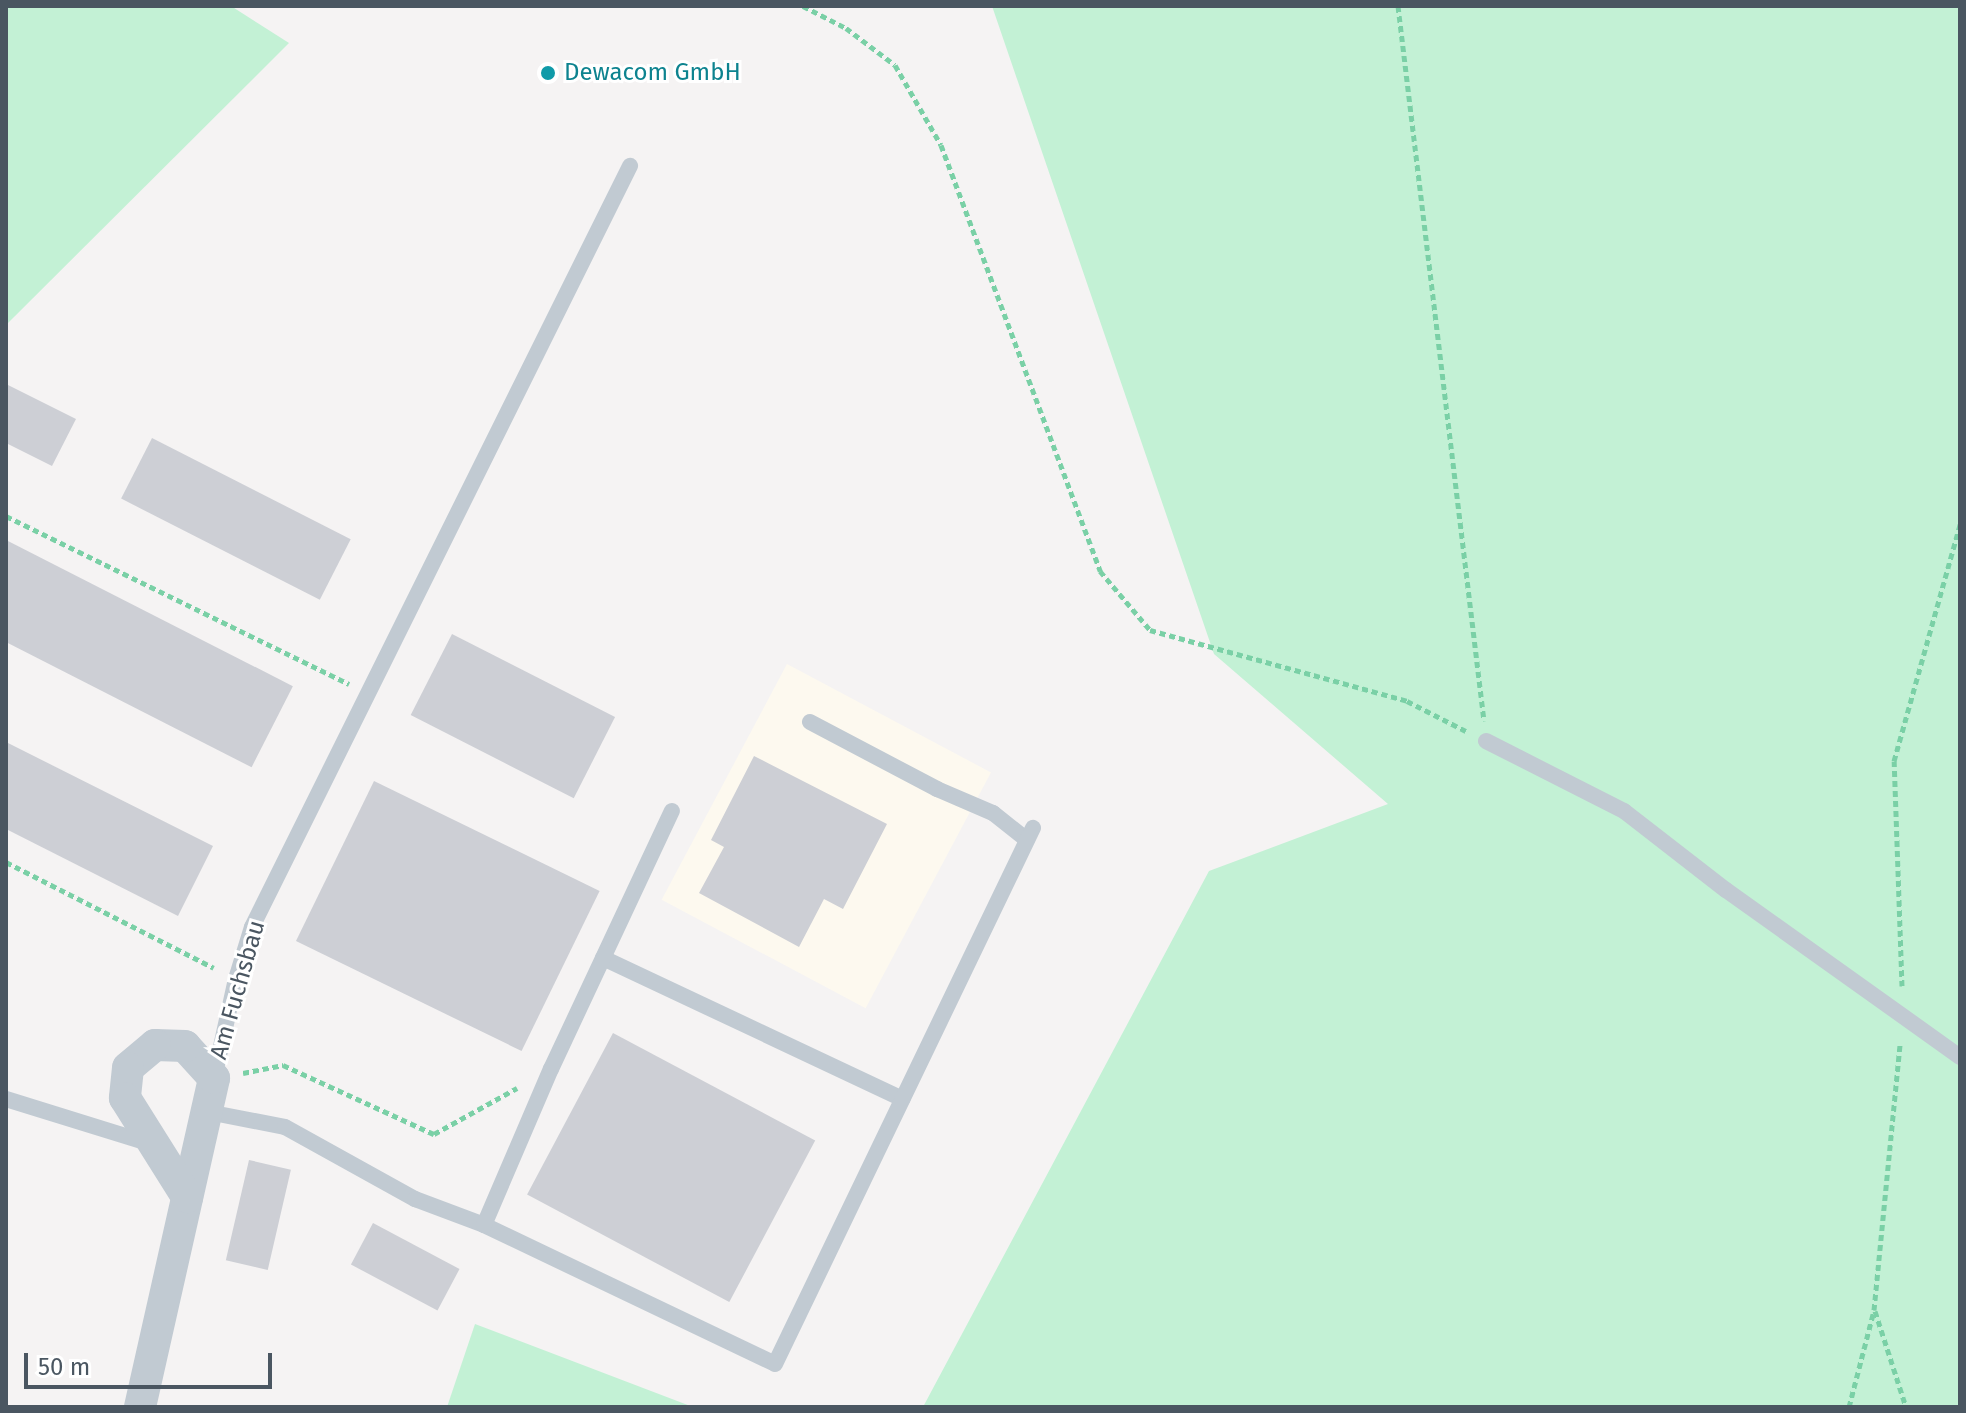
<!DOCTYPE html>
<style>
body{margin:0}
#map{position:relative;width:1966px;height:1413px;overflow:hidden;background:#f5f3f3;font-family:"Fira Sans",sans-serif}
div>[style]{position:absolute}
[style*='--x']{left:calc(var(--x)*1px);top:calc(var(--y)*1px);width:calc(var(--w)*1px);rotate:calc(var(--a)*1deg)}
.commercial>*{inset:0;background:#fdf9ef;transform-origin:0 0}
.green>*{inset:0;background:#c3f1d5}
.building>*{inset:0;background:#cdcfd5;transform-origin:0 0}
.path>*{height:5px;margin-top:-2.5px;transform-origin:0;background:repeating-linear-gradient(90deg,#7ad0a6 0 6px,transparent 0 10px)}
.service>*{height:16px;margin:-8px;padding:0 8px;transform-origin:8px;border-radius:8px;background:#c1cad2}
.minor>*{height:32px;margin:-16px;padding:0 16px;transform-origin:16px;border-radius:16px;background:#c1cad2}
.dots>*{width:22px;height:22px;translate:-50% -50%;box-sizing:border-box;border:4px solid #fff;border-radius:50%}
span{translate:-50% -50%;white-space:nowrap;text-align:center;line-height:1.15;-webkit-text-stroke:6px #fff;paint-order:stroke}
.culture-label{font-size:24px;color:#0d838f}
.left{translate:0 -50%;text-align:left}
.street-label{font-size:24px;color:#4a5661}
.frame{position:absolute;inset:0;border:8px solid #4a5661;pointer-events:none}
.scale{position:absolute;left:24px;top:1353px;width:248px;height:36px;box-sizing:border-box;border:4px solid #4a5661;border-top:0;padding-left:10px;font-size:24px;line-height:28px;white-space:nowrap;color:#4a5661;-webkit-text-stroke:6px #fff;paint-order:stroke}
</style>
<div id="map">
<div class="commercial">
<i style="left:787px;top:664px;width:231px;height:267px;rotate:28deg"></i>
</div>
<div class="green">
<i style="clip-path:polygon(6px 6px,231px 6px,289px 43px,6px 325px)"></i>
<i style="clip-path:polygon(992px 6px,1960px 6px,1960px 1407px,923px 1407px,1209px 871px,1388px 804px,1214px 654px)"></i>
<i style="clip-path:polygon(475px 1324px,693px 1407px,447px 1407px)"></i>
</div>
<div class="building">
<i style="clip-path:polygon(6px 384px,76px 419px,52px 466px,6px 443px)"></i>
<i style="left:152px;top:438px;width:223px;height:68px;rotate:27deg"></i>
<i style="left:6px;top:540px;width:322px;height:91px;rotate:27deg"></i>
<i style="left:452px;top:634px;width:183px;height:91px;rotate:27deg"></i>
<i style="clip-path:polygon(6px 742px,213px 846px,178px 916px,6px 829px)"></i>
<i style="clip-path:polygon(754px 756px,887px 824px,843px 909px,824px 899px,799px 947px,699px 893px,724px 847px,711px 840px)"></i>
<i style="left:374px;top:781px;width:251px;height:178px;rotate:26deg"></i>
<i style="left:613px;top:1033px;width:229px;height:183px;rotate:28deg"></i>
<i style="left:249px;top:1160px;width:43px;height:103px;rotate:13deg"></i>
<i style="left:373px;top:1223px;width:98px;height:47px;rotate:28deg"></i>
</div>
<div class="path">
<i style="--x:803;--y:6;--w:48;--a:27.1"></i>
<i style="--x:846;--y:28;--w:61;--a:37.1"></i>
<i style="--x:895;--y:65;--w:92;--a:60.1"></i>
<i style="--x:941;--y:145;--w:455;--a:69.5"></i>
<i style="--x:1100;--y:571;--w:77;--a:49.7"></i>
<i style="--x:1150;--y:630;--w:267;--a:15.4"></i>
<i style="--x:1407;--y:701;--w:66;--a:27"></i>
<i style="--x:1398;--y:6;--w:720;--a:83.14"></i>
<i style="--x:6;--y:516;--w:382;--a:26.1"></i>
<i style="--x:6;--y:862;--w:233;--a:27"></i>
<i style="--x:1902;--y:986;--w:225;--a:-92"></i>
<i style="--x:1894;--y:761;--w:246;--a:-74.4"></i>
<i style="--x:243;--y:1073;--w:41;--a:-11.3"></i>
<i style="--x:283;--y:1065;--w:166;--a:24.6"></i>
<i style="--x:434;--y:1134;--w:95;--a:-29"></i>
<i style="--x:1875;--y:1311;--w:101;--a:72.1"></i>
<i style="--x:1849;--y:1407;--w:100;--a:-75.5"></i>
<i style="--x:1874;--y:1310;--w:267;--a:-84.4"></i>
</div>
<div class="service">
<i style="--x:810;--y:722;--w:144;--a:27.8"></i>
<i style="--x:937;--y:789;--w:61;--a:23.2"></i>
<i style="--x:993;--y:813;--w:43;--a:38.5"></i>
<i style="--x:1486;--y:741;--w:155;--a:26.9"></i>
<i style="--x:1624;--y:811;--w:129;--a:37.8"></i>
<i style="--x:1726;--y:890;--w:287;--a:35.5"></i>
<i style="--x:603;--y:958;--w:331;--a:25.2"></i>
<i style="--x:214;--y:1078;--w:101;--a:-77.5"></i>
<i style="--x:236;--y:979;--w:54;--a:-72.9"></i>
<i style="--x:252;--y:927;--w:850;--a:-63.59"></i>
<i style="--x:6;--y:1099;--w:149;--a:17.2"></i>
<i style="--x:208;--y:1112;--w:78;--a:11"></i>
<i style="--x:285;--y:1127;--w:149;--a:29"></i>
<i style="--x:415;--y:1199;--w:74;--a:20.6"></i>
<i style="--x:484;--y:1225;--w:322;--a:25.5"></i>
<i style="--x:775;--y:1364;--w:595;--a:-64.3"></i>
<i style="--x:484;--y:1225;--w:170;--a:-66.8"></i>
<i style="--x:551;--y:1069;--w:285;--a:-64.9"></i>
</div>
<div class="minor">
<i style="--x:140;--y:1407;--w:337;--a:-77.3"></i>
<i style="--x:214;--y:1078;--w:43;--a:-132.2"></i>
<i style="--x:185;--y:1046;--w:30;--a:-178"></i>
<i style="--x:155;--y:1045;--w:35;--a:140"></i>
<i style="--x:128;--y:1068;--w:30;--a:96"></i>
<i style="--x:125;--y:1098;--w:117;--a:57.9"></i>
</div>
<div class="dots">
<i style="left:548px;top:73px;background:#0f9aa8"></i>
</div>
<div class="culture-label">
<span class="left" style="left:564px;top:73px">Dewacom GmbH</span>
</div>
<div class="street-label">
<span style="left:238px;top:990px;rotate:-74deg">Am Fuchsbau</span>
</div>
<div class="frame"></div>
<div class="scale">50 m</div>
</div>
